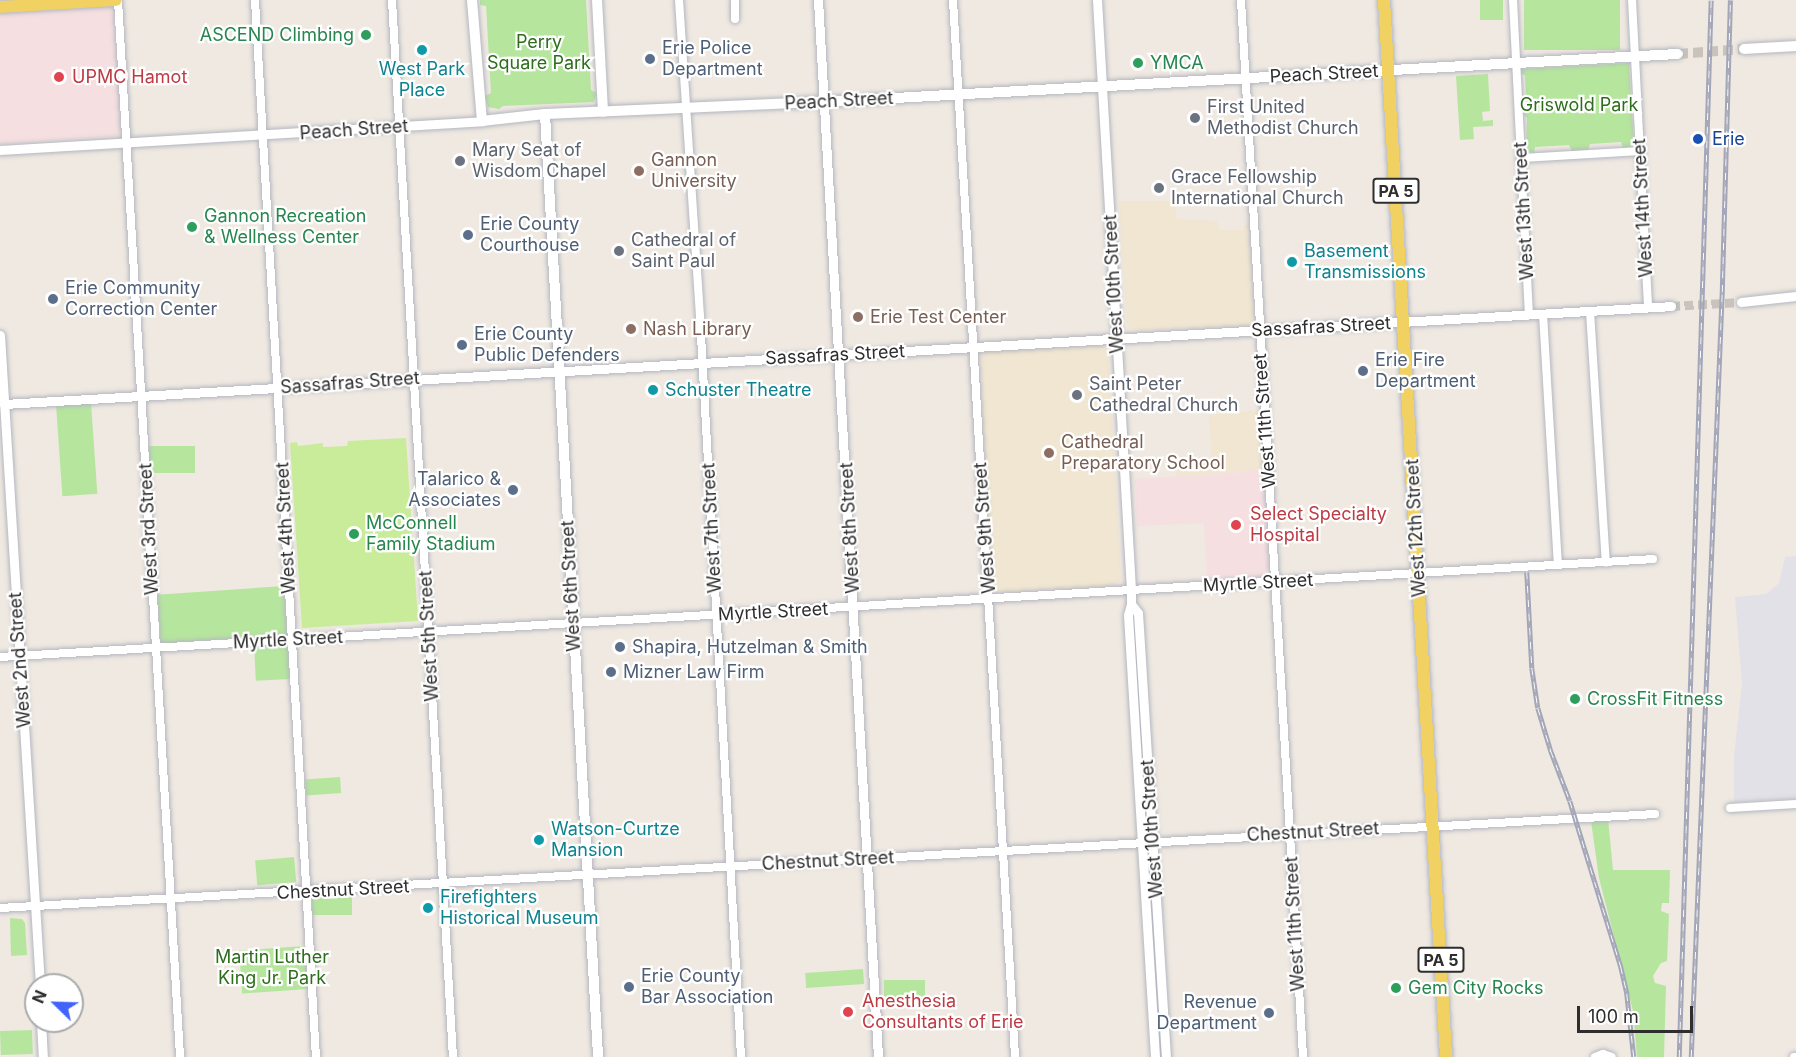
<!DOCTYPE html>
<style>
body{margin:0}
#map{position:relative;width:1796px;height:1057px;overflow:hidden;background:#efe9e1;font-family:Inter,sans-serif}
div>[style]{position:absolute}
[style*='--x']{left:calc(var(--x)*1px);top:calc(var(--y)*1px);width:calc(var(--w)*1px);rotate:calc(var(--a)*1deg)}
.industrial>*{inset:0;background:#e3e1e8}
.education>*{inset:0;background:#f0e6d1}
.medical>*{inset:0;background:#f5dfe0}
.green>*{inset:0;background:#b6e59e;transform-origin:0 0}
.pitch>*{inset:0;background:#c9ec9a}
.tertiary-tunnel>*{height:9px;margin-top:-4.5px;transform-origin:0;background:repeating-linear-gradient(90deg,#c8c4bd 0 9px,transparent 0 13.5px)}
.secondary-tunnel>*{height:10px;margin-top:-5px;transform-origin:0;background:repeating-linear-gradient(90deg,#c8c4bd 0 10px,transparent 0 15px)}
.roads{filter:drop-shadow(0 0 2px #b4b7c1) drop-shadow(0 0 2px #b4b7c1)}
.minor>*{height:8px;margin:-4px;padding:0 4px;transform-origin:4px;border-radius:4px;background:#fff}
.tertiary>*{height:9px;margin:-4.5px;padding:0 4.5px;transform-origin:4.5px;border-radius:4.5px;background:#fff}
.secondary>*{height:10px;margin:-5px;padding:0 5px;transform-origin:5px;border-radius:5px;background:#fff}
.primary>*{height:12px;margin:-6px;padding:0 6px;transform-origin:6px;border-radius:6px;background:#f2d163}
.rail>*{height:4.5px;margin-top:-2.25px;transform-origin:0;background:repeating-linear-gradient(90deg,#fff 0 7px,#a3a6b8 0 14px);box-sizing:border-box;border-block:2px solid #a3a6b8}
.dots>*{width:16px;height:16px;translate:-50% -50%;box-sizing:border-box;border:3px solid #fff;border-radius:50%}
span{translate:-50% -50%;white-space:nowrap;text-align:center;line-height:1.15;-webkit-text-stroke:4.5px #fff;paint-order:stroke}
.shield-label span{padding:2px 4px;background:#fff;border:2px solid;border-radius:4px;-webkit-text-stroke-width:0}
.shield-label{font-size:16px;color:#2e2e2e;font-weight:700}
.leisure-label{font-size:18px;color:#27864d}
.right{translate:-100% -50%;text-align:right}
.left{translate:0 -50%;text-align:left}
.park-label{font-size:18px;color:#2c6e1b}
.service-label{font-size:18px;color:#4e5e75}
.culture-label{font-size:18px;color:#0d838f}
.street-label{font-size:18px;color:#2e2e2e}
.health-label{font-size:18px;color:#be3a42}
.worship-label{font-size:18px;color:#5b616d}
.transit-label{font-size:18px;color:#164399}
.education-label{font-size:18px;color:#785e54}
.north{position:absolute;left:24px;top:973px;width:60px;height:60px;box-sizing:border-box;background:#fff;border:2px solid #ababab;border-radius:50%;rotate:293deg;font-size:16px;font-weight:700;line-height:24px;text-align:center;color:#2e2e2e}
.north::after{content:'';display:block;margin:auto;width:21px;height:27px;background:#4264fb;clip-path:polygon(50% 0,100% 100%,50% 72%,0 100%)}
.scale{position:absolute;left:1577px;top:1006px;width:116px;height:27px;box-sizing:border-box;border:3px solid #2e2e2e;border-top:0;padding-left:8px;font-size:18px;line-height:21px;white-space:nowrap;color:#2e2e2e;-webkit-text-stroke:4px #fff;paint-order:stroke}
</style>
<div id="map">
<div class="industrial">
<i style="clip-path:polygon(1796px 556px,1796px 798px,1734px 802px,1734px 757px,1742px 683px,1735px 597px,1766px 594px,1779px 583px,1785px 557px)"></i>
</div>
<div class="education">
<i style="clip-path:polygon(1119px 201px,1175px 201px,1176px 219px,1217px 221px,1219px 230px,1244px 230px,1244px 225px,1249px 225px,1254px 322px,1249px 325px,1141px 330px,1129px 328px,1127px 324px)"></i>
<i style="clip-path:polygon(1102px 345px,1108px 351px,1121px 580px,1114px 586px,995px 592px,988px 527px,981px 356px,986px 351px)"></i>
<i style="clip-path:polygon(1261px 410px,1264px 470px,1177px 477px,1176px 463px,1212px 461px,1209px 415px)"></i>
</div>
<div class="medical">
<i style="clip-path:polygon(0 0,113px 0,121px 127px,118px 136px,0 144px)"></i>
<i style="clip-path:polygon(1246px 470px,1264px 470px,1269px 568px,1263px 577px,1207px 581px,1204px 523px,1137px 526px,1135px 479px,1246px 472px)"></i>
</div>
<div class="green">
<i style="clip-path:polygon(480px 0,586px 0,591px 90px,597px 93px,594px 102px,503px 106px,499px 109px,488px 107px,485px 96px,491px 93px,486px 6px,480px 5px)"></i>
<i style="left:1480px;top:0;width:23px;height:20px"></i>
<i style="left:1524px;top:0;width:96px;height:50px"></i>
<i style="clip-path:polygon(1629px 63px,1634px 146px,1623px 148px,1621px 142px,1590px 144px,1588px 150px,1572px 151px,1569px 145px,1535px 147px,1534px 153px,1526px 152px,1527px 118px,1523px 114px,1523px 105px,1526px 100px,1525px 75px,1521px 74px,1521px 69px)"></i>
<i style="clip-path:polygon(1488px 74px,1490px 111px,1482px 112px,1483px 121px,1493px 120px,1493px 126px,1473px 127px,1474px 139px,1460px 140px,1456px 76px)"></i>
<i style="left:91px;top:403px;width:91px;height:35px;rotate:86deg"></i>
<i style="left:195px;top:446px;width:27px;height:46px;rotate:90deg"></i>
<i style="left:284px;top:586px;width:49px;height:127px;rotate:86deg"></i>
<i style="left:288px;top:644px;width:35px;height:34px;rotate:87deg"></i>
<i style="left:340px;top:777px;width:16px;height:35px;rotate:86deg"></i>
<i style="clip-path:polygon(1608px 819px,1613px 870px,1670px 870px,1669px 903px,1662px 903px,1661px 911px,1669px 914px,1667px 961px,1661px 963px,1653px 976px,1655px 983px,1666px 986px,1664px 1057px,1637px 1057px,1633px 1011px,1599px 878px,1591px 821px)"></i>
<i style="left:294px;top:857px;width:25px;height:39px;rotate:85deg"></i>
<i style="left:352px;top:894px;width:21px;height:40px;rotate:90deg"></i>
<i style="clip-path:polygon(10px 918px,22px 919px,25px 923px,27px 955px,11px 956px)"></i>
<i style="left:305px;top:946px;width:43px;height:66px;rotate:86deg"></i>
<i style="left:863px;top:969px;width:15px;height:58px;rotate:86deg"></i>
<i style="left:925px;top:980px;width:18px;height:41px;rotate:90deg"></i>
<i style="left:32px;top:1030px;width:24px;height:32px;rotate:88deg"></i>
</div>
<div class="pitch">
<i style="clip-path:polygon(406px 438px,418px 621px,302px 628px,290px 443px,297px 442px,298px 446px,323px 443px,323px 447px,347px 446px,348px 441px)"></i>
</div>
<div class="tertiary-tunnel">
<i style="--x:1671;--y:306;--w:70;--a:-3.3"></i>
</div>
<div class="secondary-tunnel">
<i style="--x:1678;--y:54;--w:66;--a:-4.3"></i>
</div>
<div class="roads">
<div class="minor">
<i style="--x:118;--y:0;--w:1059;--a:86.64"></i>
<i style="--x:255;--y:0;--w:1059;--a:86.7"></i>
<i style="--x:392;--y:0;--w:1059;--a:86.7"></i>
<i style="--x:679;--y:0;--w:318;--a:86.2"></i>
<i style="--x:700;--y:317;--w:741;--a:86.83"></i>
<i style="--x:735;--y:0;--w:19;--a:90"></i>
<i style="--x:953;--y:0;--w:1059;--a:86.64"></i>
<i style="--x:1241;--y:0;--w:1059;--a:86.64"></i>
<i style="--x:1513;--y:0;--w:315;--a:87.1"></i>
<i style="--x:1632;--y:0;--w:308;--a:87"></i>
<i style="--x:1522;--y:158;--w:119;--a:-3.4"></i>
<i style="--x:1590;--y:311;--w:252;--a:86.4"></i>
<i style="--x:1543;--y:314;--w:251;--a:86.6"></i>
<i style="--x:0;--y:657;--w:1656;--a:-3.39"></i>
<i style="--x:1730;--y:808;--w:66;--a:-3.5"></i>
<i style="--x:0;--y:908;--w:1658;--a:-3.25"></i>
<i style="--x:1595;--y:1057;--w:9;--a:-21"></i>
<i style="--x:1603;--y:1054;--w:9;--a:18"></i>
<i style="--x:1794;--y:1057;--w:2;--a:0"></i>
</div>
<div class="tertiary">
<i style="--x:818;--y:0;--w:1059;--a:86.75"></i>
<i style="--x:1097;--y:0;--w:591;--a:86.7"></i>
<i style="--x:1131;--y:590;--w:14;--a:90"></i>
<i style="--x:1131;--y:604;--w:11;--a:105"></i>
<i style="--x:1128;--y:615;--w:443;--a:86.5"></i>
<i style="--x:0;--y:150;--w:483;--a:-3.4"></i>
<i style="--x:1741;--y:302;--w:55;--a:-6.2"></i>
<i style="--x:0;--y:335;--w:651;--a:86.48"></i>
<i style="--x:4;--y:404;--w:1670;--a:-3.36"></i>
<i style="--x:1131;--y:604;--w:11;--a:52"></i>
<i style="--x:1138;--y:613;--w:445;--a:86.4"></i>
<i style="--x:41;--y:1021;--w:36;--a:87"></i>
</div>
<div class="secondary">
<i style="--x:472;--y:0;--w:121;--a:85.3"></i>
<i style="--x:482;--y:121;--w:63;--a:-6.3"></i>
<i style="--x:545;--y:114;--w:279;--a:-2.5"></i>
<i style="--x:824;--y:102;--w:855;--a:-3.22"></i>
<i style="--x:597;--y:0;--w:112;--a:86.9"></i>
<i style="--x:1744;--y:49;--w:52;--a:-3.3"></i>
<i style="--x:545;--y:114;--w:944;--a:86.78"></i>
</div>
<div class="primary">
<i style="--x:1384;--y:0;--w:1059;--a:86.64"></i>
<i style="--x:0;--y:7;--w:116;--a:-3.5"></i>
</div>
</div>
<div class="rail">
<i style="--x:1527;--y:572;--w:96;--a:87"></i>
<i style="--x:1532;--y:668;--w:40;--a:81.5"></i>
<i style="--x:1538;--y:708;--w:45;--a:73.2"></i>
<i style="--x:1551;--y:751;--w:53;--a:69.2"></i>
<i style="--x:1570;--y:801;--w:174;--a:72.9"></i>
<i style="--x:1621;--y:967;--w:28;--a:77"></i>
<i style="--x:1627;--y:994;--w:63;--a:83.7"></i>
<i style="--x:1679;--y:1057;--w:1057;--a:-88.27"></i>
<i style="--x:1691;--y:1057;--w:766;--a:-87.68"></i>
<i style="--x:1722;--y:292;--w:292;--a:-88.4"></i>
</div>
<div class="dots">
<i style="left:366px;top:35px;background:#2e9e5b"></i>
<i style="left:422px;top:50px;background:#0f9aa8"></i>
<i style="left:650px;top:59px;background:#5c6f8a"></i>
<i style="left:1138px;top:63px;background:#2e9e5b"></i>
<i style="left:59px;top:77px;background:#e0444e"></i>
<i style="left:1195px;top:118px;background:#6b7280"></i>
<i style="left:1698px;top:139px;background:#1a4fb4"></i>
<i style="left:460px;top:161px;background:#6b7280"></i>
<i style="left:639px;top:171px;background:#8d6e63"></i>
<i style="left:1159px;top:188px;background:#6b7280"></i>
<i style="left:192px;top:227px;background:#2e9e5b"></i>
<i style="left:468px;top:235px;background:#5c6f8a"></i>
<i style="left:619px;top:251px;background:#6b7280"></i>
<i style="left:1292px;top:262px;background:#0f9aa8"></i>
<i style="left:53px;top:299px;background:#5c6f8a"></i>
<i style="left:858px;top:317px;background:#8d6e63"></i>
<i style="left:631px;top:329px;background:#8d6e63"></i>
<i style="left:462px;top:345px;background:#5c6f8a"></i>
<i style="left:1363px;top:371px;background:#5c6f8a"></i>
<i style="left:653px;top:390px;background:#0f9aa8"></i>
<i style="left:1077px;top:395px;background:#6b7280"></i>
<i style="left:1049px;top:453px;background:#8d6e63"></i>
<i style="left:513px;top:490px;background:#5c6f8a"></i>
<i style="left:1236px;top:525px;background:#e0444e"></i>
<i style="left:354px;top:534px;background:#2e9e5b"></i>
<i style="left:620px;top:647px;background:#5c6f8a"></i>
<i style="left:611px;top:672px;background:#5c6f8a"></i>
<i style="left:1575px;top:699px;background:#2e9e5b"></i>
<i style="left:539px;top:840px;background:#0f9aa8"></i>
<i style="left:428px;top:908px;background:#0f9aa8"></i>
<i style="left:629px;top:987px;background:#5c6f8a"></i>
<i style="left:1396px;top:988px;background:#2e9e5b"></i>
<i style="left:848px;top:1012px;background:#e0444e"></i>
<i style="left:1269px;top:1013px;background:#5c6f8a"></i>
</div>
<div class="shield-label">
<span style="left:1396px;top:191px">PA 5</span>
<span style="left:1441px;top:960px">PA 5</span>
</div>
<div class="leisure-label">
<span class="right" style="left:354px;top:35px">ASCEND Climbing</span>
<span class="left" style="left:1150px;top:63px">YMCA</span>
<span class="left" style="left:204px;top:227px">Gannon Recreation<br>&amp; Wellness Center</span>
<span class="left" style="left:366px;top:534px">McConnell<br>Family Stadium</span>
<span class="left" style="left:1587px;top:699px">CrossFit Fitness</span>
<span class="left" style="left:1408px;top:988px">Gem City Rocks</span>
</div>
<div class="park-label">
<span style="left:539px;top:53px">Perry<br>Square Park</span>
<span style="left:1579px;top:105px">Griswold Park</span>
<span style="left:272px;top:968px">Martin Luther<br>King Jr. Park</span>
</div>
<div class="service-label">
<span class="left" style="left:662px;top:59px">Erie Police<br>Department</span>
<span class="left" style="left:480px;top:235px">Erie County<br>Courthouse</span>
<span class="left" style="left:65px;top:299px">Erie Community<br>Correction Center</span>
<span class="left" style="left:474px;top:345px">Erie County<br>Public Defenders</span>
<span class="left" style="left:1375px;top:371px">Erie Fire<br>Department</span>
<span class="right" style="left:501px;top:490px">Talarico &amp;<br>Associates</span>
<span class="left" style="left:632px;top:647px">Shapira, Hutzelman &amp; Smith</span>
<span class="left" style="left:623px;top:672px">Mizner Law Firm</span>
<span class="left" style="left:641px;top:987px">Erie County<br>Bar Association</span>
<span class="right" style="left:1257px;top:1013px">Revenue<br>Department</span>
</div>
<div class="culture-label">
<span style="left:422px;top:80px">West Park<br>Place</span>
<span class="left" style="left:1304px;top:262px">Basement<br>Transmissions</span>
<span class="left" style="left:665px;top:390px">Schuster Theatre</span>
<span class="left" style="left:551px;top:840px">Watson-Curtze<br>Mansion</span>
<span class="left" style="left:440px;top:908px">Firefighters<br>Historical Museum</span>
</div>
<div class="street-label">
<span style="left:1324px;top:74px;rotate:-3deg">Peach Street</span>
<span style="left:839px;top:101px;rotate:-3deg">Peach Street</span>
<span style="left:354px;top:130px;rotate:-4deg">Peach Street</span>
<span style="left:1643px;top:208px;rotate:-93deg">West 14th Street</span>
<span style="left:1524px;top:211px;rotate:-93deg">West 13th Street</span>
<span style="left:1114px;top:284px;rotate:-93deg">West 10th Street</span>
<span style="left:1321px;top:327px;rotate:-3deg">Sassafras Street</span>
<span style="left:835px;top:355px;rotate:-3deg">Sassafras Street</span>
<span style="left:350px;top:383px;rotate:-4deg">Sassafras Street</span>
<span style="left:1265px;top:421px;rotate:-94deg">West 11th Street</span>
<span style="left:286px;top:528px;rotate:-93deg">West 4th Street</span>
<span style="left:712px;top:528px;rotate:-93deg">West 7th Street</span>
<span style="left:850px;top:528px;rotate:-93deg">West 8th Street</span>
<span style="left:985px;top:528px;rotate:-94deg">West 9th Street</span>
<span style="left:1416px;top:528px;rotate:-93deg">West 12th Street</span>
<span style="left:149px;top:529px;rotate:-93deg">West 3rd Street</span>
<span style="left:1258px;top:583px;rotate:-3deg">Myrtle Street</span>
<span style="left:571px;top:586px;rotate:-93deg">West 6th Street</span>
<span style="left:773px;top:612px;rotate:-3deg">Myrtle Street</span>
<span style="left:429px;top:636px;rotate:-93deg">West 5th Street</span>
<span style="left:288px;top:640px;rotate:-3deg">Myrtle Street</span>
<span style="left:20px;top:660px;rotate:-94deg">West 2nd Street</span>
<span style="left:1152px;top:829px;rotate:-94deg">West 10th Street</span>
<span style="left:1313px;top:832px;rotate:-3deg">Chestnut Street</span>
<span style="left:828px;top:861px;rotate:-3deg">Chestnut Street</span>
<span style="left:343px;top:890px;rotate:-3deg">Chestnut Street</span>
<span style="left:1295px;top:924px;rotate:-93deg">West 11th Street</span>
</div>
<div class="health-label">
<span class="left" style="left:72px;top:77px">UPMC Hamot</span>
<span class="left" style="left:1250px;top:525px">Select Specialty<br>Hospital</span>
<span class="left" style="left:862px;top:1012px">Anesthesia<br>Consultants of Erie</span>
</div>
<div class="worship-label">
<span class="left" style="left:1207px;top:118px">First United<br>Methodist Church</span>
<span class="left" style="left:472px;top:161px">Mary Seat of<br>Wisdom Chapel</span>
<span class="left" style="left:1171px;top:188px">Grace Fellowship<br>International Church</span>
<span class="left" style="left:631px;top:251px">Cathedral of<br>Saint Paul</span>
<span class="left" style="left:1089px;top:395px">Saint Peter<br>Cathedral Church</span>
</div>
<div class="transit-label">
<span class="left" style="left:1712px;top:139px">Erie</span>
</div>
<div class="education-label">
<span class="left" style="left:651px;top:171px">Gannon<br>University</span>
<span class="left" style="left:870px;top:317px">Erie Test Center</span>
<span class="left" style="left:643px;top:329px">Nash Library</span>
<span class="left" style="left:1061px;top:453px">Cathedral<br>Preparatory School</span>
</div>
<div class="north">N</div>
<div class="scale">100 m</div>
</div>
